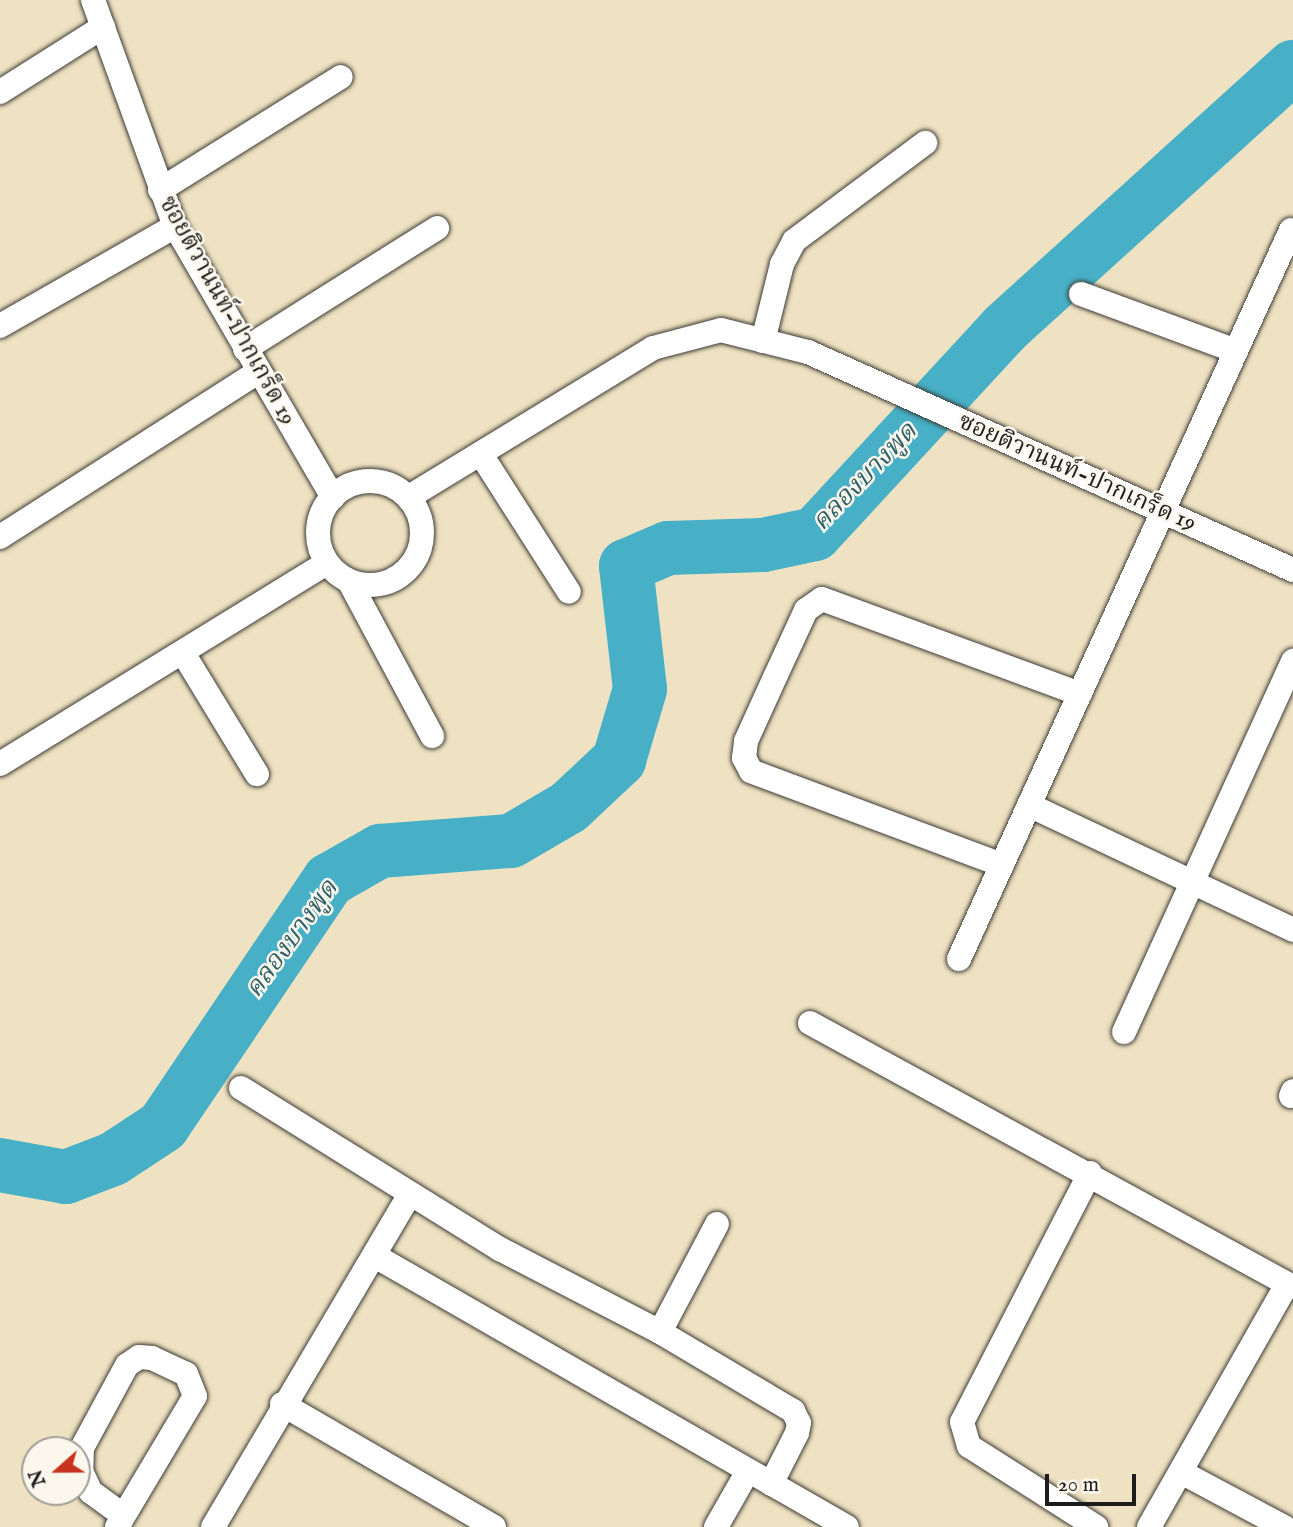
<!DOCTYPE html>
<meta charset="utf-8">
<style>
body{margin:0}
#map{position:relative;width:1293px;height:1527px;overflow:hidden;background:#efe2c2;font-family:"IM FELL English","Noto Serif Thai",serif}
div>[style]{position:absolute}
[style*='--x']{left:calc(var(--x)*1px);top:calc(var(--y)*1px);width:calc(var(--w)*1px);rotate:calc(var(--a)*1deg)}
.river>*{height:54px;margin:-27px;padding:0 27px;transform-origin:27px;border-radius:27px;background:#47b0c6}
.roads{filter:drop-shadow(0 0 2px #3c3a35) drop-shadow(0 0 2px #3c3a35)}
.minor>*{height:24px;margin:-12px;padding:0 12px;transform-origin:12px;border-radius:12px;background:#fff}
.minor>.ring{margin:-12px;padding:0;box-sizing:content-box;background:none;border:24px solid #fff;border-radius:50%}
span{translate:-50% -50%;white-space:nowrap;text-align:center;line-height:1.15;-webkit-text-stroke:5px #fbf7ec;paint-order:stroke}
.street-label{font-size:24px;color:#1c1c1c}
.water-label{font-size:26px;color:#2f5f68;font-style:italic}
.north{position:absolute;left:21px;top:1436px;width:70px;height:70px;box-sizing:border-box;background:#fbf7ec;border:2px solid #a29f99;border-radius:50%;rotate:249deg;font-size:19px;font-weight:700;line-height:28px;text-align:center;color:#1c1c1c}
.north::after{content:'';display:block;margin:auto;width:24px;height:32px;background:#c8321e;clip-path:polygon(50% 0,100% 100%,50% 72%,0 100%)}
.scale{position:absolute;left:1045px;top:1474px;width:91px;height:32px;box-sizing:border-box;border:4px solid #1c1c1c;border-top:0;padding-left:9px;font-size:21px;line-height:24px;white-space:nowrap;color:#1c1c1c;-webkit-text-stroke:5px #fbf7ec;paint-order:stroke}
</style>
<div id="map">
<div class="river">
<i style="--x:0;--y:1165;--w:67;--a:10.3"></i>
<i style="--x:66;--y:1177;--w:50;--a:-21"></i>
<i style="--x:113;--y:1159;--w:60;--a:-33.4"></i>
<i style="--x:163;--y:1126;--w:297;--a:-56"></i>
<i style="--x:329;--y:880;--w:59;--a:-29.6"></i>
<i style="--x:380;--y:851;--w:131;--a:-4.4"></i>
<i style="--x:511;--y:841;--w:67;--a:-30.4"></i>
<i style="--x:569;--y:807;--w:69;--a:-43.2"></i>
<i style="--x:619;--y:760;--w:74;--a:-73.5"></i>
<i style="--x:640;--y:689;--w:124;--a:-96.5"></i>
<i style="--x:626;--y:566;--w:46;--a:-23.2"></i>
<i style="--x:668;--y:548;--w:95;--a:-1.8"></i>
<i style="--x:763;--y:545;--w:53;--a:-11.9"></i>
<i style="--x:815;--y:534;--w:280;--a:-47.3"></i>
<i style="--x:1005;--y:328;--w:389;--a:-42.2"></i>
</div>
<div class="roads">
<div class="minor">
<i style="--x:93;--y:0;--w:240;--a:70.1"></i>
<i style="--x:175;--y:226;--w:314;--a:59.8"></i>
<i style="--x:0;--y:92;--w:122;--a:-32.3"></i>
<i style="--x:160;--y:190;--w:213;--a:-32"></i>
<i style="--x:1081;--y:294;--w:165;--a:20.2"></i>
<i style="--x:0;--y:326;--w:202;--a:-29.7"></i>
<i style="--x:763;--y:341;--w:79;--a:-76.1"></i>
<i style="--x:782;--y:264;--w:26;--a:-62"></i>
<i style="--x:794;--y:241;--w:164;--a:-36.8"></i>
<i style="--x:245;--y:349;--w:227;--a:-32.2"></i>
<i style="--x:482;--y:456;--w:161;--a:57.4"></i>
<i class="ring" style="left:318px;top:481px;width:80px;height:80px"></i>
<i style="--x:409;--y:497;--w:286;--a:-31.4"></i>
<i style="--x:653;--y:348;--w:70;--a:-14.8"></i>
<i style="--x:721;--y:330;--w:90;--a:14.2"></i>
<i style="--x:808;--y:352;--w:532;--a:24.2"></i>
<i style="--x:0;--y:537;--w:306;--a:-32.6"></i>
<i style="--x:349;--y:581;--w:176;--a:61.8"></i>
<i style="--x:183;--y:653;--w:142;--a:58.6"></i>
<i style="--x:0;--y:764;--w:384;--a:-31.6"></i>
<i style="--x:1029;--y:805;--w:292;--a:25.3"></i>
<i style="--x:1002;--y:865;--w:268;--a:-159.5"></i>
<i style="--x:751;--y:771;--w:15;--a:-118"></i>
<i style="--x:744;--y:758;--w:17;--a:-83"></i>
<i style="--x:746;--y:741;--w:72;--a:-65.6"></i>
<i style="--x:776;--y:675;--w:72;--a:-65.2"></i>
<i style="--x:806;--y:610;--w:19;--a:-35"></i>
<i style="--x:822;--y:599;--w:275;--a:20.2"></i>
<i style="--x:959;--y:959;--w:801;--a:-65.51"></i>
<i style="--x:810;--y:1023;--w:550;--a:28.66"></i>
<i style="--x:1124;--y:1032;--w:408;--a:-65.5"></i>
<i style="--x:241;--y:1088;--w:305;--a:31.9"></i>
<i style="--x:500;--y:1249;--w:180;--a:27.4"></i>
<i style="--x:660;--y:1332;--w:155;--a:30.7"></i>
<i style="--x:793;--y:1411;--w:13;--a:63"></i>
<i style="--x:799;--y:1423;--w:10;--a:101"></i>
<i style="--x:797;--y:1433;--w:57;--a:117"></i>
<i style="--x:1291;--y:1096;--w:5;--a:-68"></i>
<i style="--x:1090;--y:1173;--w:280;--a:117.2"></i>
<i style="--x:962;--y:1422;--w:25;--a:74"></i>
<i style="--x:969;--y:1446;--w:151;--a:32.5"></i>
<i style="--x:375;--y:1256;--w:544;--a:29.86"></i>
<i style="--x:660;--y:1332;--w:122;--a:-62.2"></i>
<i style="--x:282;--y:1404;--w:245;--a:30.1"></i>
<i style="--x:1181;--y:1472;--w:117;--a:28.1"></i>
<i style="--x:117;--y:1527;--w:152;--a:-59.2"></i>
<i style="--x:195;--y:1396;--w:24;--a:-112"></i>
<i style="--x:186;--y:1374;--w:38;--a:-155"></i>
<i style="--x:152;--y:1358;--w:13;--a:-176"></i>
<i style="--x:139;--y:1357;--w:14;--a:146"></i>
<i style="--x:127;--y:1365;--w:94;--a:118.5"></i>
<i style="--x:82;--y:1448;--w:23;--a:92"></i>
<i style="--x:81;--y:1471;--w:23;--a:65"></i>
<i style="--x:91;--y:1492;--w:39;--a:36"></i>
<i style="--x:213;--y:1527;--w:385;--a:-59.4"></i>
<i style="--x:716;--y:1527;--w:64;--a:-60.3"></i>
<i style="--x:1149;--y:1527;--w:279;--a:-60.4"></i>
</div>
</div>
<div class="street-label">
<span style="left:227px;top:311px;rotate:61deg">ซอยติวานนท์-ปากเกร็ด 19</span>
<span style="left:1077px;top:473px;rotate:24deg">ซอยติวานนท์-ปากเกร็ด 19</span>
</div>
<div class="water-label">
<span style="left:865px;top:477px;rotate:-46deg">คลองบางพูด</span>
<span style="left:292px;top:939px;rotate:-54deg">คลองบางพูด</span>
</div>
<div class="north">N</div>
<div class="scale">20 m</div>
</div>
